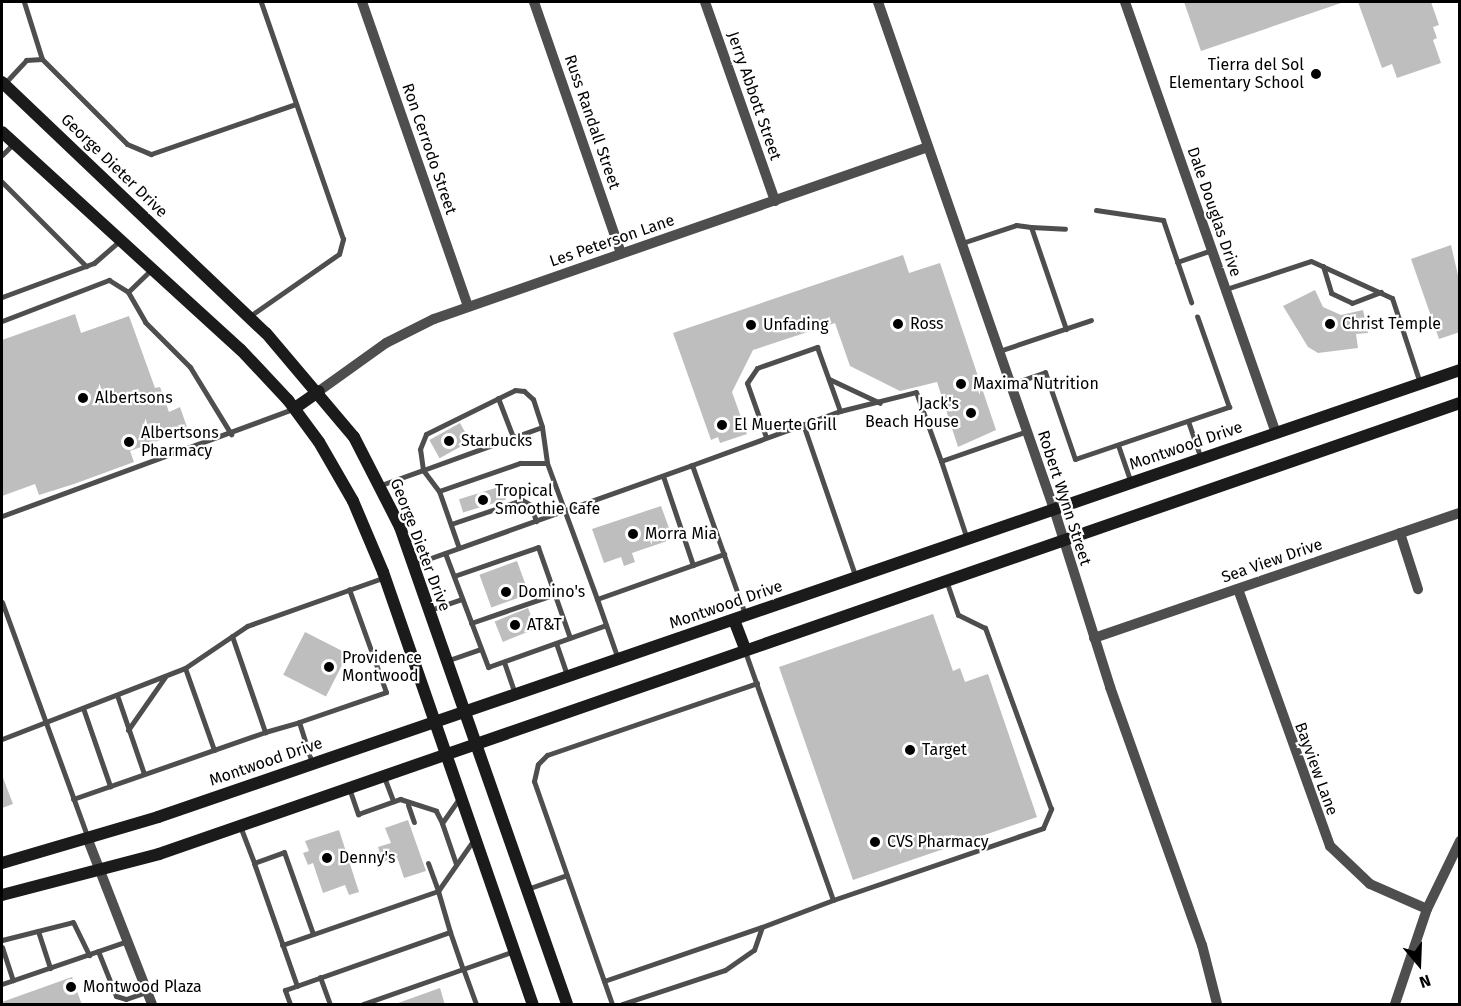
<!DOCTYPE html>
<style>
body{margin:0}
#map{position:relative;width:1461px;height:1006px;overflow:hidden;background:#fff;font-family:"Fira Sans",sans-serif}
div>[style]{position:absolute}
[style*='--x']{left:calc(var(--x)*1px);top:calc(var(--y)*1px);width:calc(var(--w)*1px);rotate:calc(var(--a)*1deg)}
.building>*{inset:0;background:#bebebe;transform-origin:0 0}
.lane>*{height:5px;margin:-2.5px;padding:0 2.5px;transform-origin:2.5px;border-radius:2.5px;background:#4e4e4e}
.street>*{height:10px;margin:-5px;padding:0 5px;transform-origin:5px;border-radius:5px;background:#4e4e4e}
.secondary>*{height:12px;margin:-6px;padding:0 6px;transform-origin:6px;border-radius:6px;background:#1b1b1b}
.dots>*{width:16px;height:16px;translate:-50% -50%;box-sizing:border-box;border:3px solid #fff;border-radius:50%}
span{translate:-50% -50%;white-space:nowrap;text-align:center;line-height:1.15;-webkit-text-stroke:4.5px #fff;paint-order:stroke}
.poi-label{font-size:16px;color:#000}
.right{translate:-100% -50%;text-align:right}
.left{translate:0 -50%;text-align:left}
.street-label{font-size:16px;color:#000}
.frame{position:absolute;inset:0;border:3px solid #000;pointer-events:none}
.north{position:absolute;left:1389px;top:934px;width:60px;height:60px;-webkit-text-stroke:4px #fff;paint-order:stroke;rotate:161deg;font-size:16px;font-weight:700;line-height:24px;text-align:center;color:#000}
.north::after{content:'';display:block;margin:auto;width:21px;height:27px;background:#000;clip-path:polygon(50% 0,100% 100%,50% 72%,0 100%)}
</style>
<div id="map">
<div class="building">
<i style="clip-path:polygon(1184px 2px,1341px 2px,1341px 3px,1201px 51px)"></i>
<i style="clip-path:polygon(1358px 2px,1431px 2px,1439px 25px,1433px 27px,1437px 38px,1433px 40px,1441px 63px,1397px 78px,1392px 64px,1382px 68px)"></i>
<i style="clip-path:polygon(1451px 245px,1460px 284px,1460px 332px,1439px 339px,1411px 259px)"></i>
<i style="clip-path:polygon(903px 255px,909px 273px,940px 263px,996px 430px,958px 447px,937px 382px,900px 391px,850px 366px,835px 323px,753px 350px,732px 392px,747px 434px,720px 443px,718px 437px,711px 440px,673px 333px)"></i>
<i style="clip-path:polygon(1315px 290px,1323px 307px,1341px 315px,1363px 310px,1368px 333px,1356px 334px,1358px 348px,1318px 353px,1308px 347px,1283px 306px)"></i>
<i style="clip-path:polygon(75px 314px,81px 333px,129px 316px,155px 388px,160px 387px,169px 412px,180px 407px,188px 430px,130px 451px,134px 462px,74px 484px,39px 495px,35px 484px,2px 496px,2px 340px)"></i>
<i style="left:460px;top:423px;width:21px;height:35px;rotate:61deg"></i>
<i style="left:502px;top:486px;width:14px;height:45px;rotate:73deg"></i>
<i style="clip-path:polygon(661px 506px,673px 539px,632px 553px,635px 562px,624px 566px,621px 557px,604px 563px,592px 529px)"></i>
<i style="left:517px;top:561px;width:35px;height:40px;rotate:70deg"></i>
<i style="left:528px;top:608px;width:22px;height:36px;rotate:68deg"></i>
<i style="clip-path:polygon(933px 614px,953px 671px,960px 668px,965px 682px,988px 674px,1037px 817px,853px 880px,779px 667px)"></i>
<i style="left:305px;top:632px;width:48px;height:48px;rotate:27deg"></i>
<i style="clip-path:polygon(2px 775px,13px 804px,2px 808px)"></i>
<i style="clip-path:polygon(408px 820px,426px 871px,404px 878px,397px 857px,383px 862px,378px 847px,391px 843px,385px 828px)"></i>
<i style="clip-path:polygon(339px 830px,359px 892px,349px 895px,345px 885px,323px 893px,313px 863px,308px 865px,303px 853px,309px 851px,305px 841px)"></i>
<i style="clip-path:polygon(72px 977px,82px 1005px,2px 1005px,2px 1002px)"></i>
<i style="clip-path:polygon(440px 988px,445px 1005px,398px 1005px,398px 1003px)"></i>
</div>
<div class="lane">
<i style="--x:24;--y:2;--w:60;--a:72.5"></i>
<i style="--x:4;--y:84;--w:33;--a:-47"></i>
<i style="--x:26;--y:60;--w:16;--a:-4"></i>
<i style="--x:42;--y:59;--w:120;--a:45"></i>
<i style="--x:127;--y:144;--w:26;--a:23"></i>
<i style="--x:151;--y:154;--w:152;--a:-19.1"></i>
<i style="--x:2;--y:155;--w:16;--a:-45"></i>
<i style="--x:2;--y:182;--w:119;--a:45"></i>
<i style="--x:1096;--y:210;--w:68;--a:8.5"></i>
<i style="--x:1163;--y:220;--w:87;--a:71.1"></i>
<i style="--x:1031;--y:227;--w:34;--a:3"></i>
<i style="--x:962;--y:243;--w:57;--a:-18.4"></i>
<i style="--x:1016;--y:225;--w:15;--a:8"></i>
<i style="--x:1031;--y:227;--w:108;--a:71.1"></i>
<i style="--x:1177;--y:262;--w:37;--a:-19"></i>
<i style="--x:1323;--y:266;--w:28;--a:73"></i>
<i style="--x:1331;--y:293;--w:23;--a:25"></i>
<i style="--x:1352;--y:303;--w:31;--a:-21"></i>
<i style="--x:1226;--y:289;--w:89;--a:-18.2"></i>
<i style="--x:1311;--y:261;--w:89;--a:24.6"></i>
<i style="--x:1392;--y:298;--w:89;--a:71.8"></i>
<i style="--x:128;--y:292;--w:34;--a:60"></i>
<i style="--x:145;--y:322;--w:64;--a:45"></i>
<i style="--x:190;--y:367;--w:79;--a:58.5"></i>
<i style="--x:2;--y:297;--w:98;--a:-20.3"></i>
<i style="--x:94;--y:263;--w:35;--a:-41"></i>
<i style="--x:250;--y:316;--w:108;--a:-34.9"></i>
<i style="--x:339;--y:254;--w:16;--a:-75"></i>
<i style="--x:343;--y:239;--w:251;--a:-109.1"></i>
<i style="--x:2;--y:321;--w:115;--a:-21"></i>
<i style="--x:109;--y:280;--w:22;--a:32"></i>
<i style="--x:128;--y:292;--w:32;--a:-44"></i>
<i style="--x:999;--y:351;--w:97;--a:-18.6"></i>
<i style="--x:829;--y:379;--w:56;--a:25.2"></i>
<i style="--x:1011;--y:384;--w:36;--a:-19"></i>
<i style="--x:1045;--y:372;--w:92;--a:71"></i>
<i style="--x:1075;--y:459;--w:163;--a:-18.7"></i>
<i style="--x:1229;--y:407;--w:96;--a:-109.4"></i>
<i style="--x:498;--y:398;--w:42;--a:69"></i>
<i style="--x:1188;--y:421;--w:39;--a:71"></i>
<i style="--x:803;--y:424;--w:163;--a:71"></i>
<i style="--x:542;--y:427;--w:127;--a:160.1"></i>
<i style="--x:423;--y:470;--w:21;--a:-98"></i>
<i style="--x:420;--y:449;--w:16;--a:-68"></i>
<i style="--x:426;--y:434;--w:99;--a:-26.3"></i>
<i style="--x:515;--y:390;--w:9;--a:6"></i>
<i style="--x:524;--y:391;--w:12;--a:42"></i>
<i style="--x:533;--y:399;--w:29;--a:72"></i>
<i style="--x:542;--y:427;--w:36;--a:82"></i>
<i style="--x:766;--y:437;--w:57;--a:-109.4"></i>
<i style="--x:747;--y:383;--w:18;--a:-56"></i>
<i style="--x:757;--y:368;--w:64;--a:-19.3"></i>
<i style="--x:817;--y:347;--w:68;--a:70.2"></i>
<i style="--x:1118;--y:445;--w:39;--a:71"></i>
<i style="--x:663;--y:476;--w:94;--a:71.4"></i>
<i style="--x:381;--y:485;--w:45;--a:-19.7"></i>
<i style="--x:423;--y:470;--w:26;--a:53"></i>
<i style="--x:439;--y:491;--w:60;--a:70.7"></i>
<i style="--x:439;--y:491;--w:86;--a:-19.1"></i>
<i style="--x:520;--y:463;--w:27;--a:0"></i>
<i style="--x:547;--y:463;--w:145;--a:69.8"></i>
<i style="--x:2;--y:516;--w:310;--a:-20.2"></i>
<i style="--x:451;--y:524;--w:75;--a:-18.7"></i>
<i style="--x:522;--y:500;--w:10;--a:29"></i>
<i style="--x:531;--y:505;--w:17;--a:73"></i>
<i style="--x:967;--y:539;--w:82;--a:-108.4"></i>
<i style="--x:941;--y:461;--w:91;--a:-19.2"></i>
<i style="--x:445;--y:553;--w:122;--a:69.3"></i>
<i style="--x:488;--y:667;--w:125;--a:-19.6"></i>
<i style="--x:414;--y:564;--w:295;--a:-19.6"></i>
<i style="--x:454;--y:576;--w:89;--a:-19"></i>
<i style="--x:538;--y:547;--w:96;--a:70.6"></i>
<i style="--x:2;--y:602;--w:251;--a:70"></i>
<i style="--x:430;--y:610;--w:34;--a:-19"></i>
<i style="--x:745;--y:614;--w:158;--a:-109.6"></i>
<i style="--x:692;--y:465;--w:158;--a:-20"></i>
<i style="--x:840;--y:411;--w:78;--a:-14"></i>
<i style="--x:916;--y:392;--w:73;--a:70.1"></i>
<i style="--x:471;--y:623;--w:89;--a:-19"></i>
<i style="--x:232;--y:636;--w:102;--a:71"></i>
<i style="--x:265;--y:732;--w:35;--a:-16"></i>
<i style="--x:556;--y:643;--w:34;--a:71"></i>
<i style="--x:618;--y:659;--w:64;--a:-109.3"></i>
<i style="--x:597;--y:599;--w:135;--a:-19.5"></i>
<i style="--x:446;--y:661;--w:37;--a:-19"></i>
<i style="--x:504;--y:662;--w:34;--a:71"></i>
<i style="--x:185;--y:668;--w:87;--a:70.5"></i>
<i style="--x:117;--y:695;--w:83;--a:71.1"></i>
<i style="--x:83;--y:708;--w:83;--a:70.9"></i>
<i style="--x:128;--y:730;--w:65;--a:-55.1"></i>
<i style="--x:2;--y:739;--w:196;--a:-21.2"></i>
<i style="--x:185;--y:668;--w:75;--a:-34.1"></i>
<i style="--x:247;--y:626;--w:146;--a:-19.5"></i>
<i style="--x:312;--y:763;--w:43;--a:-107.6"></i>
<i style="--x:299;--y:722;--w:92;--a:-19"></i>
<i style="--x:386;--y:692;--w:109;--a:-109.8"></i>
<i style="--x:384;--y:777;--w:26;--a:69"></i>
<i style="--x:349;--y:788;--w:28;--a:71"></i>
<i style="--x:358;--y:814;--w:45;--a:-19.7"></i>
<i style="--x:400;--y:799;--w:38;--a:18"></i>
<i style="--x:436;--y:811;--w:13;--a:63"></i>
<i style="--x:73;--y:799;--w:203;--a:-19.2"></i>
<i style="--x:408;--y:805;--w:18;--a:71"></i>
<i style="--x:240;--y:826;--w:40;--a:69"></i>
<i style="--x:428;--y:863;--w:30;--a:70"></i>
<i style="--x:456;--y:864;--w:43;--a:-108.9"></i>
<i style="--x:442;--y:823;--w:29;--a:-55"></i>
<i style="--x:527;--y:889;--w:42;--a:-19.3"></i>
<i style="--x:438;--y:891;--w:65;--a:-55.1"></i>
<i style="--x:833;--y:900;--w:222;--a:-18.9"></i>
<i style="--x:1043;--y:828;--w:21;--a:-67"></i>
<i style="--x:1051;--y:809;--w:193;--a:-110"></i>
<i style="--x:985;--y:628;--w:30;--a:-154"></i>
<i style="--x:958;--y:615;--w:36;--a:-109"></i>
<i style="--x:38;--y:931;--w:39;--a:72"></i>
<i style="--x:2;--y:940;--w:73;--a:-14.2"></i>
<i style="--x:73;--y:922;--w:37;--a:64"></i>
<i style="--x:282;--y:945;--w:165;--a:-19.1"></i>
<i style="--x:438;--y:891;--w:43;--a:73.7"></i>
<i style="--x:2;--y:947;--w:35;--a:72"></i>
<i style="--x:98;--y:951;--w:48;--a:68.2"></i>
<i style="--x:116;--y:996;--w:10;--a:17"></i>
<i style="--x:126;--y:999;--w:21;--a:-19"></i>
<i style="--x:320;--y:977;--w:29;--a:70"></i>
<i style="--x:604;--y:981;--w:167;--a:-18.9"></i>
<i style="--x:2;--y:984;--w:130;--a:-18.9"></i>
<i style="--x:297;--y:986;--w:130;--a:-109.3"></i>
<i style="--x:254;--y:863;--w:32;--a:-20"></i>
<i style="--x:284;--y:852;--w:87;--a:70.5"></i>
<i style="--x:290;--y:1004;--w:15;--a:-110"></i>
<i style="--x:285;--y:990;--w:175;--a:-19.4"></i>
<i style="--x:450;--y:932;--w:39;--a:71"></i>
<i style="--x:463;--y:969;--w:106;--a:160.7"></i>
<i style="--x:476;--y:1004;--w:37;--a:-110"></i>
<i style="--x:463;--y:969;--w:54;--a:-19.4"></i>
<i style="--x:612;--y:1004;--w:236;--a:-109.3"></i>
<i style="--x:534;--y:781;--w:17;--a:-77"></i>
<i style="--x:538;--y:764;--w:13;--a:-45"></i>
<i style="--x:547;--y:755;--w:222;--a:-18.9"></i>
<i style="--x:622;--y:1004;--w:108;--a:-18.3"></i>
<i style="--x:725;--y:970;--w:35;--a:-35"></i>
<i style="--x:754;--y:950;--w:24;--a:-71"></i>
<i style="--x:762;--y:927;--w:76;--a:-20.8"></i>
<i style="--x:833;--y:900;--w:264;--a:-109.5"></i>
</div>
<div class="street">
<i style="--x:362;--y:2;--w:322;--a:70.8"></i>
<i style="--x:534;--y:2;--w:266;--a:70.9"></i>
<i style="--x:705;--y:2;--w:211;--a:70.6"></i>
<i style="--x:878;--y:2;--w:537;--a:70.86"></i>
<i style="--x:1054;--y:509;--w:187;--a:72.5"></i>
<i style="--x:1110;--y:687;--w:274;--a:70.4"></i>
<i style="--x:1202;--y:945;--w:61;--a:75.7"></i>
<i style="--x:1125;--y:2;--w:456;--a:70.7"></i>
<i style="--x:319;--y:391;--w:82;--a:-35.6"></i>
<i style="--x:386;--y:343;--w:54;--a:-26.6"></i>
<i style="--x:434;--y:319;--w:523;--a:-19.2"></i>
<i style="--x:1400;--y:533;--w:59;--a:72.2"></i>
<i style="--x:1238;--y:589;--w:273;--a:70.3"></i>
<i style="--x:1330;--y:846;--w:55;--a:43.5"></i>
<i style="--x:1370;--y:884;--w:62;--a:23.7"></i>
<i style="--x:1094;--y:638;--w:387;--a:-18.9"></i>
<i style="--x:88;--y:840;--w:176;--a:68.7"></i>
<i style="--x:1395;--y:1004;--w:100;--a:-71.4"></i>
<i style="--x:1427;--y:909;--w:76;--a:-64.1"></i>
</div>
<div class="secondary">
<i style="--x:2;--y:82;--w:364;--a:43.6"></i>
<i style="--x:266;--y:333;--w:136;--a:49.8"></i>
<i style="--x:354;--y:437;--w:101;--a:62.9"></i>
<i style="--x:400;--y:527;--w:505;--a:70.7"></i>
<i style="--x:2;--y:132;--w:323;--a:42.4"></i>
<i style="--x:241;--y:350;--w:69;--a:46.8"></i>
<i style="--x:288;--y:400;--w:52;--a:53.6"></i>
<i style="--x:319;--y:442;--w:68;--a:60"></i>
<i style="--x:353;--y:501;--w:77;--a:67.1"></i>
<i style="--x:383;--y:572;--w:457;--a:70.9"></i>
<i style="--x:295;--y:408;--w:29;--a:-35"></i>
<i style="--x:734;--y:620;--w:31;--a:69"></i>
<i style="--x:2;--y:863;--w:163;--a:-16.4"></i>
<i style="--x:158;--y:817;--w:1377;--a:-18.95"></i>
<i style="--x:2;--y:895;--w:162;--a:-14.6"></i>
<i style="--x:159;--y:854;--w:1377;--a:-19.12"></i>
</div>
<div class="dots">
<i style="left:1316px;top:74px;background:#000"></i>
<i style="left:898px;top:324px;background:#000"></i>
<i style="left:1330px;top:324px;background:#000"></i>
<i style="left:751px;top:325px;background:#000"></i>
<i style="left:961px;top:384px;background:#000"></i>
<i style="left:83px;top:398px;background:#000"></i>
<i style="left:971px;top:413px;background:#000"></i>
<i style="left:722px;top:425px;background:#000"></i>
<i style="left:449px;top:441px;background:#000"></i>
<i style="left:129px;top:442px;background:#000"></i>
<i style="left:483px;top:500px;background:#000"></i>
<i style="left:633px;top:534px;background:#000"></i>
<i style="left:506px;top:592px;background:#000"></i>
<i style="left:515px;top:625px;background:#000"></i>
<i style="left:329px;top:667px;background:#000"></i>
<i style="left:910px;top:750px;background:#000"></i>
<i style="left:875px;top:842px;background:#000"></i>
<i style="left:327px;top:858px;background:#000"></i>
<i style="left:71px;top:987px;background:#000"></i>
</div>
<div class="poi-label">
<span class="right" style="left:1304px;top:74px">Tierra del Sol<br>Elementary School</span>
<span class="left" style="left:910px;top:324px">Ross</span>
<span class="left" style="left:1342px;top:324px">Christ Temple</span>
<span class="left" style="left:763px;top:325px">Unfading</span>
<span class="left" style="left:973px;top:384px">Maxima Nutrition</span>
<span class="left" style="left:95px;top:398px">Albertsons</span>
<span class="right" style="left:959px;top:413px">Jack's<br>Beach House</span>
<span class="left" style="left:734px;top:425px">El Muerte Grill</span>
<span class="left" style="left:141px;top:442px">Albertsons<br>Pharmacy</span>
<span class="left" style="left:461px;top:441px">Starbucks</span>
<span class="left" style="left:495px;top:500px">Tropical<br>Smoothie Cafe</span>
<span class="left" style="left:645px;top:534px">Morra Mia</span>
<span class="left" style="left:518px;top:592px">Domino's</span>
<span class="left" style="left:527px;top:625px">AT&amp;T</span>
<span class="left" style="left:342px;top:667px">Providence<br>Montwood</span>
<span class="left" style="left:922px;top:750px">Target</span>
<span class="left" style="left:887px;top:842px">CVS Pharmacy</span>
<span class="left" style="left:339px;top:858px">Denny's</span>
<span class="left" style="left:83px;top:987px">Montwood Plaza</span>
</div>
<div class="street-label">
<span style="left:754px;top:96px;rotate:71deg">Jerry Abbott Street</span>
<span style="left:592px;top:122px;rotate:71deg">Russ Randall Street</span>
<span style="left:429px;top:149px;rotate:71deg">Ron Cerrodo Street</span>
<span style="left:114px;top:166px;rotate:44deg">George Dieter Drive</span>
<span style="left:1214px;top:212px;rotate:71deg">Dale Douglas Drive</span>
<span style="left:612px;top:241px;rotate:-19deg">Les Peterson Lane</span>
<span style="left:1186px;top:446px;rotate:-19deg">Montwood Drive</span>
<span style="left:1064px;top:498px;rotate:72deg">Robert Wynn Street</span>
<span style="left:420px;top:545px;rotate:69deg">George Dieter Drive</span>
<span style="left:1272px;top:561px;rotate:-19deg">Sea View Drive</span>
<span style="left:726px;top:605px;rotate:-19deg">Montwood Drive</span>
<span style="left:266px;top:762px;rotate:-19deg">Montwood Drive</span>
<span style="left:1316px;top:769px;rotate:70deg">Bayview Lane</span>
</div>
<div class="frame"></div>
<div class="north">N</div>
</div>
